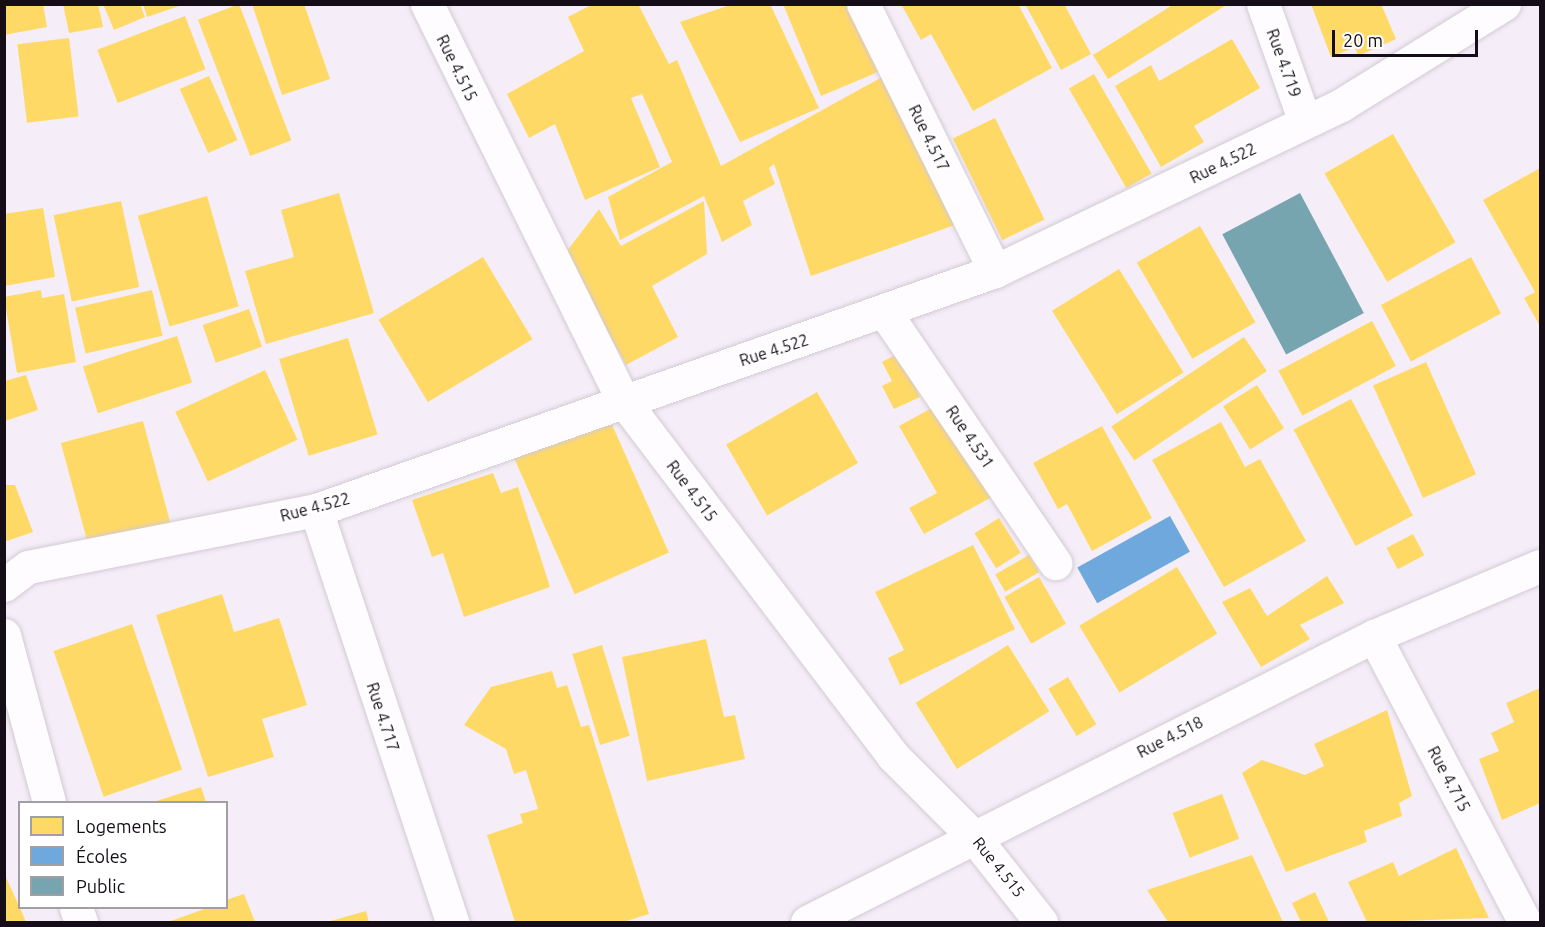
<!DOCTYPE html>
<meta charset="utf-8">
<style>
body{margin:0}
#map{position:relative;width:1545px;height:927px;overflow:hidden;background:#f5eef8;font-family:Ubuntu,sans-serif}
div>[style]{position:absolute}
[style*='--x']{left:calc(var(--x)*1px);top:calc(var(--y)*1px);width:calc(var(--w)*1px);rotate:calc(var(--a)*1deg)}
.homes>*{inset:0;background:#ffd966;transform-origin:0 0}
.schools>*{inset:0;background:#6fa8dc;transform-origin:0 0}
.public>*{inset:0;background:#76a5af;transform-origin:0 0}
.roads{filter:drop-shadow(0 0 2px #d2cad4) drop-shadow(0 0 2px #d2cad4)}
.street>*{height:33px;margin:-16.5px;padding:0 16.5px;transform-origin:16.5px;border-radius:16.5px;background:#fefcfe}
span{translate:-50% -50%;white-space:nowrap;text-align:center;line-height:1.15;-webkit-text-stroke:6px #fff;paint-order:stroke}
.street-label{font-size:16px;color:#150e18}
.frame{position:absolute;inset:0;border:6px solid #150e18;pointer-events:none}
.legend{position:absolute;left:18px;top:801px;width:210px;height:108px;box-sizing:border-box;background:#fff;border:2px solid #a19fa3;margin:0;padding:8px 10px;list-style:none;font-size:18px;color:#150e18}
.legend li{display:flex;align-items:center;gap:12px;height:30px}
.legend b{width:30px;border:2px solid #a19fa3}
.scale{position:absolute;left:1332px;top:30px;width:146px;height:27px;box-sizing:border-box;border:3px solid #150e18;border-top:0;padding-left:8px;font-size:18px;line-height:21px;white-space:nowrap;color:#150e18;-webkit-text-stroke:4px #fff;paint-order:stroke}
</style>
<div id="map">
<div class="homes">
<i style="clip-path:polygon(4px 4px,43px 4px,47px 27px,4px 35px)"></i>
<i style="clip-path:polygon(63px 4px,98px 4px,103px 27px,69px 33px)"></i>
<i style="clip-path:polygon(103px 4px,140px 4px,145px 17px,114px 30px)"></i>
<i style="clip-path:polygon(143px 4px,182px 4px,182px 5px,147px 17px)"></i>
<i style="left:239px;top:4px;width:146px;height:44px;rotate:69deg"></i>
<i style="clip-path:polygon(252px 4px,304px 4px,330px 79px,282px 95px)"></i>
<i style="clip-path:polygon(593px 4px,638px 4px,669px 64px,677px 60px,721px 166px,884px 76px,955px 225px,811px 276px,774px 164px,769px 168px,775px 184px,743px 201px,752px 225px,722px 242px,704px 196px,620px 240px,608px 197px,672px 162px,642px 94px,631px 98px,660px 167px,585px 200px,555px 124px,529px 138px,507px 94px,584px 51px,568px 17px)"></i>
<i style="clip-path:polygon(733px 4px,770px 4px,819px 108px,740px 142px,680px 22px)"></i>
<i style="clip-path:polygon(783px 4px,865px 4px,890px 67px,821px 96px)"></i>
<i style="clip-path:polygon(901px 4px,1018px 4px,1052px 68px,973px 111px,931px 34px,921px 40px)"></i>
<i style="clip-path:polygon(1025px 4px,1064px 4px,1091px 54px,1061px 70px)"></i>
<i style="clip-path:polygon(1174px 4px,1228px 4px,1108px 79px,1093px 55px)"></i>
<i style="clip-path:polygon(1311px 4px,1381px 4px,1396px 39px,1358px 56px,1355px 47px,1331px 57px)"></i>
<i style="left:185px;top:16px;width:57px;height:94px;rotate:69deg"></i>
<i style="left:69px;top:38px;width:79px;height:52px;rotate:83deg"></i>
<i style="clip-path:polygon(1232px 39px,1260px 88px,1194px 126px,1204px 142px,1161px 167px,1115px 86px,1151px 65px,1159px 81px)"></i>
<i style="left:1094px;top:74px;width:115px;height:29px;rotate:60deg"></i>
<i style="left:209px;top:76px;width:70px;height:32px;rotate:66deg"></i>
<i style="left:995px;top:118px;width:113px;height:47px;rotate:64deg"></i>
<i style="left:1393px;top:134px;width:125px;height:79px;rotate:60deg"></i>
<i style="clip-path:polygon(1540px 168px,1540px 326px,1524px 298px,1535px 292px,1483px 200px)"></i>
<i style="clip-path:polygon(339px 193px,374px 313px,266px 344px,245px 271px,294px 257px,281px 210px)"></i>
<i style="left:207px;top:196px;width:115px;height:72px;rotate:74deg"></i>
<i style="left:121px;top:201px;width:88px;height:69px;rotate:78deg"></i>
<i style="clip-path:polygon(704px 201px,707px 254px,652px 286px,678px 337px,626px 365px,564px 255px,599px 209px,621px 246px)"></i>
<i style="clip-path:polygon(43px 208px,55px 277px,4px 286px,4px 214px)"></i>
<i style="left:1200px;top:226px;width:111px;height:73px;rotate:60deg"></i>
<i style="left:483px;top:257px;width:96px;height:122px;rotate:59deg"></i>
<i style="left:1471px;top:257px;width:64px;height:102px;rotate:62deg"></i>
<i style="left:1119px;top:269px;width:122px;height:79px;rotate:58deg"></i>
<i style="clip-path:polygon(41px 290px,42px 298px,64px 294px,76px 362px,17px 373px,4px 297px)"></i>
<i style="left:152px;top:290px;width:47px;height:79px;rotate:77deg"></i>
<i style="left:249px;top:309px;width:40px;height:49px;rotate:71deg"></i>
<i style="left:1372px;top:321px;width:51px;height:106px;rotate:62deg"></i>
<i style="left:177px;top:336px;width:49px;height:99px;rotate:72deg"></i>
<i style="left:1244px;top:337px;width:41px;height:160px;rotate:56deg"></i>
<i style="left:348px;top:338px;width:101px;height:72px;rotate:73deg"></i>
<i style="clip-path:polygon(899px 353px,920px 397px,894px 409px,882px 386px,892px 381px,882px 362px)"></i>
<i style="left:1426px;top:362px;width:123px;height:58px;rotate:66deg"></i>
<i style="left:265px;top:370px;width:77px;height:99px;rotate:65deg"></i>
<i style="clip-path:polygon(26px 375px,38px 410px,5px 421px,5px 381px)"></i>
<i style="left:1257px;top:385px;width:51px;height:40px;rotate:58deg"></i>
<i style="left:817px;top:392px;width:82px;height:105px;rotate:60deg"></i>
<i style="left:1351px;top:399px;width:132px;height:65px;rotate:62deg"></i>
<i style="clip-path:polygon(939px 404px,992px 497px,924px 534px,909px 508px,937px 493px,899px 426px)"></i>
<i style="left:605px;top:409px;width:157px;height:103px;rotate:66deg"></i>
<i style="left:143px;top:421px;width:108px;height:85px;rotate:75deg"></i>
<i style="clip-path:polygon(1221px 422px,1245px 467px,1260px 459px,1306px 541px,1224px 587px,1152px 460px)"></i>
<i style="clip-path:polygon(1102px 426px,1152px 518px,1092px 551px,1067px 504px,1058px 509px,1033px 463px)"></i>
<i style="clip-path:polygon(493px 473px,501px 493px,518px 487px,550px 587px,464px 617px,443px 553px,432px 557px,412px 500px)"></i>
<i style="clip-path:polygon(4px 485px,15px 485px,33px 532px,4px 542px)"></i>
<i style="left:999px;top:518px;width:41px;height:29px;rotate:58deg"></i>
<i style="left:1413px;top:534px;width:24px;height:30px;rotate:62deg"></i>
<i style="clip-path:polygon(973px 545px,1015px 629px,900px 685px,888px 658px,904px 650px,875px 592px)"></i>
<i style="left:1029px;top:555px;width:20px;height:39px;rotate:60deg"></i>
<i style="left:1177px;top:567px;width:78px;height:114px;rotate:59deg"></i>
<i style="clip-path:polygon(1327px 576px,1344px 603px,1300px 625px,1310px 639px,1261px 667px,1222px 602px,1250px 588px,1267px 616px)"></i>
<i style="left:1039px;top:577px;width:54px;height:40px;rotate:60deg"></i>
<i style="clip-path:polygon(222px 594px,234px 632px,279px 618px,307px 705px,262px 719px,274px 757px,208px 777px,156px 615px)"></i>
<i style="left:132px;top:624px;width:154px;height:83px;rotate:71deg"></i>
<i style="clip-path:polygon(706px 639px,724px 717px,735px 715px,745px 759px,647px 781px,622px 657px)"></i>
<i style="left:602px;top:645px;width:95px;height:31px;rotate:73deg"></i>
<i style="left:1008px;top:645px;width:78px;height:109px;rotate:58deg"></i>
<i style="clip-path:polygon(552px 671px,557px 688px,567px 685px,581px 727px,589px 725px,649px 914px,623px 922px,515px 922px,487px 835px,523px 823px,520px 814px,538px 809px,526px 770px,514px 774px,506px 749px,464px 725px,491px 687px)"></i>
<i style="left:1068px;top:677px;width:55px;height:23px;rotate:59deg"></i>
<i style="clip-path:polygon(1540px 688px,1540px 803px,1502px 820px,1479px 759px,1499px 751px,1491px 733px,1514px 722px,1506px 703px)"></i>
<i style="clip-path:polygon(1387px 710px,1412px 796px,1399px 803px,1402px 816px,1364px 831px,1367px 842px,1286px 872px,1242px 773px,1262px 760px,1305px 775px,1324px 766px,1314px 744px)"></i>
<i style="clip-path:polygon(201px 787px,206px 802px,153px 802px)"></i>
<i style="left:1222px;top:794px;width:48px;height:53px;rotate:69deg"></i>
<i style="clip-path:polygon(1456px 848px,1489px 918px,1367px 922px,1348px 882px,1393px 862px,1399px 876px)"></i>
<i style="clip-path:polygon(1252px 855px,1283px 922px,1168px 922px,1147px 890px)"></i>
<i style="clip-path:polygon(4px 873px,20px 908px,26px 922px,4px 922px)"></i>
<i style="clip-path:polygon(1315px 892px,1329px 922px,1301px 922px,1292px 903px)"></i>
<i style="clip-path:polygon(244px 894px,255px 922px,168px 922px,207px 908px,226px 908px,226px 900px)"></i>
<i style="clip-path:polygon(366px 911px,369px 922px,327px 922px)"></i>
</div>
<div class="schools">
<i style="left:1170px;top:516px;width:41px;height:106px;rotate:61deg"></i>
</div>
<div class="public">
<i style="left:1300px;top:193px;width:136px;height:88px;rotate:62deg"></i>
</div>
<div class="roads">
<div class="street">
<i style="--x:427;--y:4;--w:442;--a:63.7"></i>
<i style="--x:623;--y:400;--w:447;--a:52.8"></i>
<i style="--x:893;--y:756;--w:113;--a:45"></i>
<i style="--x:973;--y:836;--w:110;--a:51.7"></i>
<i style="--x:863;--y:4;--w:298;--a:63.7"></i>
<i style="--x:1263;--y:4;--w:125;--a:70.4"></i>
<i style="--x:884;--y:311;--w:305;--a:55.8"></i>
<i style="--x:316;--y:510;--w:434;--a:71.7"></i>
<i style="--x:4;--y:585;--w:30;--a:-37"></i>
<i style="--x:28;--y:567;--w:294;--a:-11.2"></i>
<i style="--x:316;--y:510;--w:720;--a:-19.39"></i>
<i style="--x:995;--y:271;--w:384;--a:-25.6"></i>
<i style="--x:1341;--y:105;--w:192;--a:-31.8"></i>
<i style="--x:4;--y:635;--w:173;--a:74.9"></i>
<i style="--x:1374;--y:636;--w:323;--a:62.2"></i>
<i style="--x:76;--y:908;--w:15;--a:70"></i>
<i style="--x:807;--y:922;--w:635;--a:-26.77"></i>
<i style="--x:1374;--y:636;--w:180;--a:-22.9"></i>
</div>
</div>
<div class="street-label">
<span style="left:1284px;top:63px;rotate:70deg">Rue 4.719</span>
<span style="left:457px;top:68px;rotate:64deg">Rue 4.515</span>
<span style="left:929px;top:138px;rotate:64deg">Rue 4.517</span>
<span style="left:1223px;top:163px;rotate:-26deg">Rue 4.522</span>
<span style="left:774px;top:350px;rotate:-18deg">Rue 4.522</span>
<span style="left:970px;top:437px;rotate:56deg">Rue 4.531</span>
<span style="left:692px;top:491px;rotate:53deg">Rue 4.515</span>
<span style="left:315px;top:507px;rotate:-15deg">Rue 4.522</span>
<span style="left:383px;top:717px;rotate:72deg">Rue 4.717</span>
<span style="left:1170px;top:737px;rotate:-27deg">Rue 4.518</span>
<span style="left:1449px;top:779px;rotate:62deg">Rue 4.715</span>
<span style="left:999px;top:867px;rotate:51deg">Rue 4.515</span>
</div>
<div class="frame"></div>
<ul class="legend">
<li><b style="height:16px;background:#ffd966"></b>Logements</li>
<li><b style="height:16px;background:#6fa8dc"></b>Écoles</li>
<li><b style="height:16px;background:#76a5af"></b>Public</li>
</ul>
<div class="scale">20 m</div>
</div>
